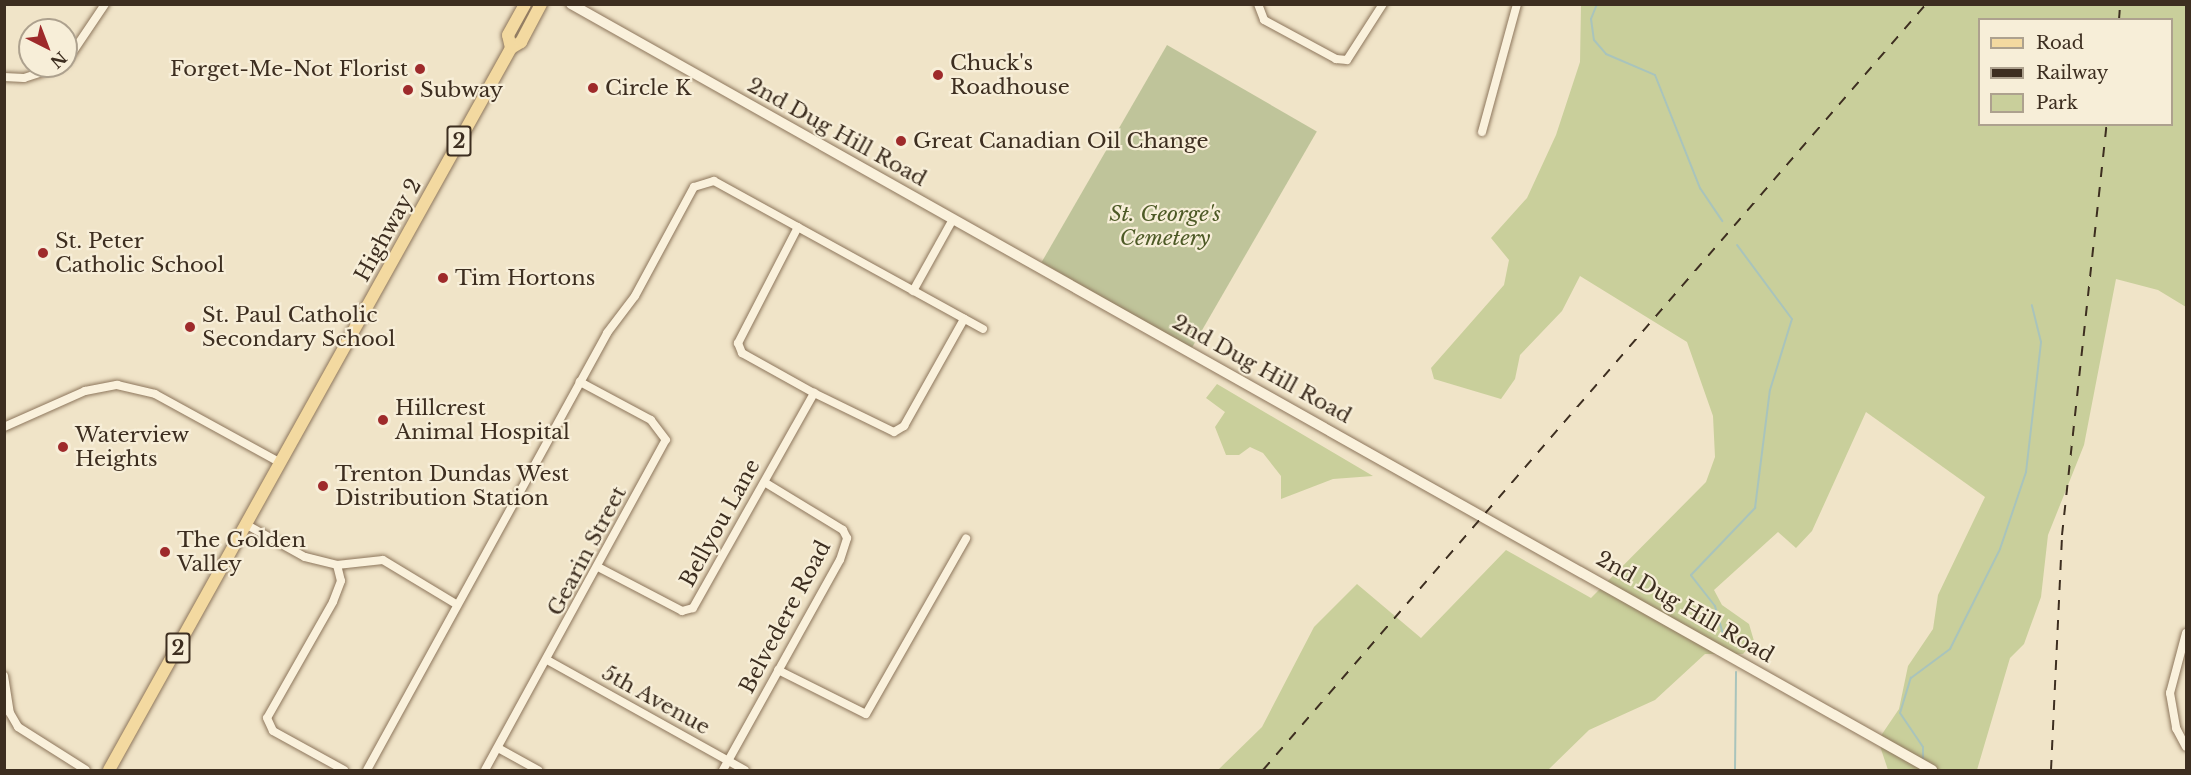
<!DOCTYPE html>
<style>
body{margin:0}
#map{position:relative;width:2191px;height:775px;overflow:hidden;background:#f0e4c8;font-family:"Libre Baskerville",serif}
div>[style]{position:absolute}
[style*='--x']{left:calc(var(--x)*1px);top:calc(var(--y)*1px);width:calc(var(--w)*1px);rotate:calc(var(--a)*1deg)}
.green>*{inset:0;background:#c9cf9b}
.cemetery>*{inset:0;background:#bfc49a;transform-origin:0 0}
.stream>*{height:2px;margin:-1px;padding:0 1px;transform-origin:1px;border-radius:1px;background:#a9c4bc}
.roads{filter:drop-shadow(0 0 2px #8d765c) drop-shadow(0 0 2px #8d765c)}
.street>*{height:8px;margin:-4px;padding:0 4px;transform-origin:4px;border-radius:4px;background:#faf1dc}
.secondary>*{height:10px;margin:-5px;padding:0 5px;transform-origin:5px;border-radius:5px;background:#faf1dc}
.primary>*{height:12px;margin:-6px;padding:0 6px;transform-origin:6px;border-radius:6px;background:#f3d9a0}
.rail>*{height:2px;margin-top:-1px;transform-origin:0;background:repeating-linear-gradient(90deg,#3d2e20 0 10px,transparent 0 20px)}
.dots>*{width:16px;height:16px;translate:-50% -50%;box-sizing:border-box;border:3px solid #f7eed8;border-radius:50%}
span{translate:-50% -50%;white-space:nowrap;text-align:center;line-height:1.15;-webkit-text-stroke:4.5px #f7eed8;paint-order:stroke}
.shield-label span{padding:2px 4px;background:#f7eed8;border:2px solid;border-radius:4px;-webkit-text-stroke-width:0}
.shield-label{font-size:20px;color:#3d2e20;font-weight:700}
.poi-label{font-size:21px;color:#3d2e20}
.left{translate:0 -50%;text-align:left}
.right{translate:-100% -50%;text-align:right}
.street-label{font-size:21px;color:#3d2e20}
.park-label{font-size:21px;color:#4d5a26;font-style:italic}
.frame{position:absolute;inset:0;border:6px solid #3d2e20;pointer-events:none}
.legend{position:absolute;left:1978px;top:18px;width:195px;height:108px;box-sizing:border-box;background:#f7eed8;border:2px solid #ada18e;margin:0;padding:8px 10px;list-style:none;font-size:18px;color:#3d2e20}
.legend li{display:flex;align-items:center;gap:12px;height:30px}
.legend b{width:30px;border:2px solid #ada18e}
.north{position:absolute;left:18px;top:18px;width:60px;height:60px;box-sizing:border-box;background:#f7eed8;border:2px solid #ada18e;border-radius:50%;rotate:138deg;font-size:16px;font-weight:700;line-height:24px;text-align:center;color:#3d2e20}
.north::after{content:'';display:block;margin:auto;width:21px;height:27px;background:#9e2a2b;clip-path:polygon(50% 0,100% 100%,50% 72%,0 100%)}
</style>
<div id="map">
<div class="green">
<i style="clip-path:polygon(evenodd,1581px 5px,2186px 5px,2186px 307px,2158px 290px,2116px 279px,2084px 445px,2048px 535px,2041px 597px,2024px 644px,2010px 658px,1977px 770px,1888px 770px,1878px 740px,1899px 709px,1908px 666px,1933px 629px,1938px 595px,1985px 497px,1866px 412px,1812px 531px,1796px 548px,1778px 532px,1714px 590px,1722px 605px,1749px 624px,1754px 641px,1743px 654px,1705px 654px,1655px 700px,1589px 730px,1548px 770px,1218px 770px,1262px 727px,1314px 627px,1357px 584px,1421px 638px,1506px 550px,1591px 598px,1706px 482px,1715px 457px,1713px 416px,1687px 342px,1580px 276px,1562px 311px,1520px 355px,1515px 379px,1501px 399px,1434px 379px,1431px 368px,1504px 285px,1509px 260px,1491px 238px,1527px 198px,1556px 135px,1580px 62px,1581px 5px,1980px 20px,2172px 20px,2172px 124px,1980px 124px,1980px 20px)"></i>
<i style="clip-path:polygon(1217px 384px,1373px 476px,1333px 479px,1281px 499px,1281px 476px,1263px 453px,1250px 447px,1239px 455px,1226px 455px,1215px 427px,1225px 412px,1206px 398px)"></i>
</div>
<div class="cemetery">
<i style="left:1167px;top:45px;width:173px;height:251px;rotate:30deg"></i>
</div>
<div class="stream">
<i style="--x:1597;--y:4;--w:16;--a:112"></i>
<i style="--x:1591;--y:19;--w:21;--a:82"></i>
<i style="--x:1594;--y:40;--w:18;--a:49"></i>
<i style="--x:1606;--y:54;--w:53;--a:23.2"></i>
<i style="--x:1655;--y:75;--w:122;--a:68.3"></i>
<i style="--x:1700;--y:188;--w:40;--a:56"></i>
<i style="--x:1723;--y:634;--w:29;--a:-106"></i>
<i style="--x:1715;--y:606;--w:39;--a:-128"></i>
<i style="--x:1691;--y:575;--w:93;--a:-46.3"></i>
<i style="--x:1755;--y:508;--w:119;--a:-82.8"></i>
<i style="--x:1770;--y:390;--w:74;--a:-72.8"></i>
<i style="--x:1792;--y:319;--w:92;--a:-126.6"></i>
<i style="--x:1923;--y:760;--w:13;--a:-90"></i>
<i style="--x:1923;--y:747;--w:41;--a:-124.1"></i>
<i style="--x:1900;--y:713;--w:37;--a:-73"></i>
<i style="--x:1911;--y:678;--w:49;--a:-36.6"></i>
<i style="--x:1950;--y:649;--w:112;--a:-63.4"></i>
<i style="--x:2000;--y:549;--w:81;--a:-71.3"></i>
<i style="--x:2026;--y:472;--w:131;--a:-83.4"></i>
<i style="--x:2041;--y:342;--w:38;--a:-104"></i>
<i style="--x:1735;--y:770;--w:98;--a:-89.4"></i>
</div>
<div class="roads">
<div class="street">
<i style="--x:1258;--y:4;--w:17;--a:69"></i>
<i style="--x:1264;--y:20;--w:82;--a:28.4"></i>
<i style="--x:1336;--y:59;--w:11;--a:5"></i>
<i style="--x:1347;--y:60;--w:67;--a:-57.3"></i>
<i style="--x:66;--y:62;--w:70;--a:-56.1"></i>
<i style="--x:4;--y:77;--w:20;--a:3"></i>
<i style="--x:24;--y:78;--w:38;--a:-18"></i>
<i style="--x:1482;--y:132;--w:133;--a:-74.7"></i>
<i style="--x:798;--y:227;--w:131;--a:117.3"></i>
<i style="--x:738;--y:343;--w:11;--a:68"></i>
<i style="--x:742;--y:353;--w:82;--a:29.1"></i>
<i style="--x:814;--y:393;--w:89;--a:26"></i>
<i style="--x:894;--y:432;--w:12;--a:-31"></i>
<i style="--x:904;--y:426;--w:123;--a:-60.7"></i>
<i style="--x:913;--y:291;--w:82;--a:-60.9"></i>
<i style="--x:4;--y:427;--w:89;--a:-24"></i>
<i style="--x:85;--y:391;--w:33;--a:-11"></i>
<i style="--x:117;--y:385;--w:39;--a:13"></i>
<i style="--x:155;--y:394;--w:144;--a:28.7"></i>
<i style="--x:247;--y:525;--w:66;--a:28.9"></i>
<i style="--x:305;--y:557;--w:33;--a:14"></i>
<i style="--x:337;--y:565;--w:46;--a:-6.2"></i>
<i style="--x:383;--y:560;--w:85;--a:31.1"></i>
<i style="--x:337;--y:565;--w:16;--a:76"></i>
<i style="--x:341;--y:581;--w:22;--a:111"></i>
<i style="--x:333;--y:602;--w:133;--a:119.6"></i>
<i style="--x:267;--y:718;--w:14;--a:65"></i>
<i style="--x:273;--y:731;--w:81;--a:28.8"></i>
<i style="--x:598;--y:567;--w:95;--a:27.6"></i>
<i style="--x:682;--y:611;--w:11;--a:-15"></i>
<i style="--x:693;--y:608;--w:247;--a:-60.6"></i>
<i style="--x:2186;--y:633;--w:62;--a:104.9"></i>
<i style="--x:2170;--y:693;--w:36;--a:80"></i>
<i style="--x:2176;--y:728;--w:21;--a:62"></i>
<i style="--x:549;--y:661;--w:224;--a:29.1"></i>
<i style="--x:778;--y:670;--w:98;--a:26.6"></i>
<i style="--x:866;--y:714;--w:202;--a:-60.3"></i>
<i style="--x:4;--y:676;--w:37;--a:81"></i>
<i style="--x:10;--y:713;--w:16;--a:60"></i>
<i style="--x:18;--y:727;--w:80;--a:32.3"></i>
<i style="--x:498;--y:748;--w:46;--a:28.8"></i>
<i style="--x:367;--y:770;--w:499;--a:-61.2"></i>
<i style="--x:607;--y:333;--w:46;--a:-52.9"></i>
<i style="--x:635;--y:296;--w:124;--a:-61.6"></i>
<i style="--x:694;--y:187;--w:21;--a:-17"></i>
<i style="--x:714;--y:181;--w:307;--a:28.8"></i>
<i style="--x:485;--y:770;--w:376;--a:-61.3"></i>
<i style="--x:666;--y:440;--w:25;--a:-127"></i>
<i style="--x:651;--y:420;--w:81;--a:-151.8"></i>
<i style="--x:723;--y:770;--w:240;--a:-60.9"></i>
<i style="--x:840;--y:560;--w:23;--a:-72"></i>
<i style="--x:847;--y:538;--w:9;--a:-117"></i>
<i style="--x:843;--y:530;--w:92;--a:-148.7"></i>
</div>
<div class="secondary">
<i style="--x:571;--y:4;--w:1562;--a:29.37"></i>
</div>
<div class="primary">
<i style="--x:511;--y:48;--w:13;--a:-103"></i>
<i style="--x:508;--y:35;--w:35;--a:-61"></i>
<i style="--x:109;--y:770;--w:826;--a:-60.89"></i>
<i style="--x:511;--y:48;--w:12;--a:-31"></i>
<i style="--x:521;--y:42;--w:43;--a:-62.2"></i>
</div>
</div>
<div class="rail">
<i style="--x:2119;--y:20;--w:16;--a:-86"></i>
<i style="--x:1263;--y:770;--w:1013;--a:-49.12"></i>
<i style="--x:2051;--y:770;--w:235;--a:-87.3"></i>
<i style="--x:2062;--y:535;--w:413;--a:-83.8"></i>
</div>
<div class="dots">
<i style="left:420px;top:69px;background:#9e2a2b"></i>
<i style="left:938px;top:75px;background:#9e2a2b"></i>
<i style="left:593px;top:88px;background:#9e2a2b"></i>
<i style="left:408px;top:90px;background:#9e2a2b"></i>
<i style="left:901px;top:141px;background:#9e2a2b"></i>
<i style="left:43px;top:253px;background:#9e2a2b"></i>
<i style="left:443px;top:278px;background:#9e2a2b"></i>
<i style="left:190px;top:327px;background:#9e2a2b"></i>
<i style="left:383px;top:420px;background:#9e2a2b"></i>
<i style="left:63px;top:447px;background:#9e2a2b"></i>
<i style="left:323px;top:486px;background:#9e2a2b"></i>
<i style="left:165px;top:552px;background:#9e2a2b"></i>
</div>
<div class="shield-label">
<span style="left:459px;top:141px">2</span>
<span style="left:178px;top:648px">2</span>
</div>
<div class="poi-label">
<span class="left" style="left:950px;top:75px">Chuck's<br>Roadhouse</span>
<span class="right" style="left:408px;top:69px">Forget-Me-Not Florist</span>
<span class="left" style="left:605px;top:88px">Circle K</span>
<span class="left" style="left:420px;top:90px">Subway</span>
<span class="left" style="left:913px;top:141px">Great Canadian Oil Change</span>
<span class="left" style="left:55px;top:253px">St. Peter<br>Catholic School</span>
<span class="left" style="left:455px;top:278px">Tim Hortons</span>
<span class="left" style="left:202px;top:327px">St. Paul Catholic<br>Secondary School</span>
<span class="left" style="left:395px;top:420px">Hillcrest<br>Animal Hospital</span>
<span class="left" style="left:75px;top:447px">Waterview<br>Heights</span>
<span class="left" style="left:335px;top:486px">Trenton Dundas West<br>Distribution Station</span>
<span class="left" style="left:177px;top:552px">The Golden<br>Valley</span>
</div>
<div class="street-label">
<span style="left:837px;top:132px;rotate:29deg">2nd Dug Hill Road</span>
<span style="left:388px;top:230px;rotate:-61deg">Highway 2</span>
<span style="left:1262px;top:369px;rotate:29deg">2nd Dug Hill Road</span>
<span style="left:720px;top:523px;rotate:-61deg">Bellyou Lane</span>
<span style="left:587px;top:551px;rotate:-62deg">Gearin Street</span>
<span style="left:1685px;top:607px;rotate:30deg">2nd Dug Hill Road</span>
<span style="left:785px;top:617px;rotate:-62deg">Belvedere Road</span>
<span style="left:656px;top:700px;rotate:29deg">5th Avenue</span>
</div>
<div class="park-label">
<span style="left:1165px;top:226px">St. George's<br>Cemetery</span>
</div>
<div class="frame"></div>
<ul class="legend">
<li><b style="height:8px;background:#f3d9a0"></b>Road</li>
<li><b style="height:8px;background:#3d2e20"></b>Railway</li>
<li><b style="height:16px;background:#c9cf9b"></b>Park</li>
</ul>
<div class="north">N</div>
</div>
